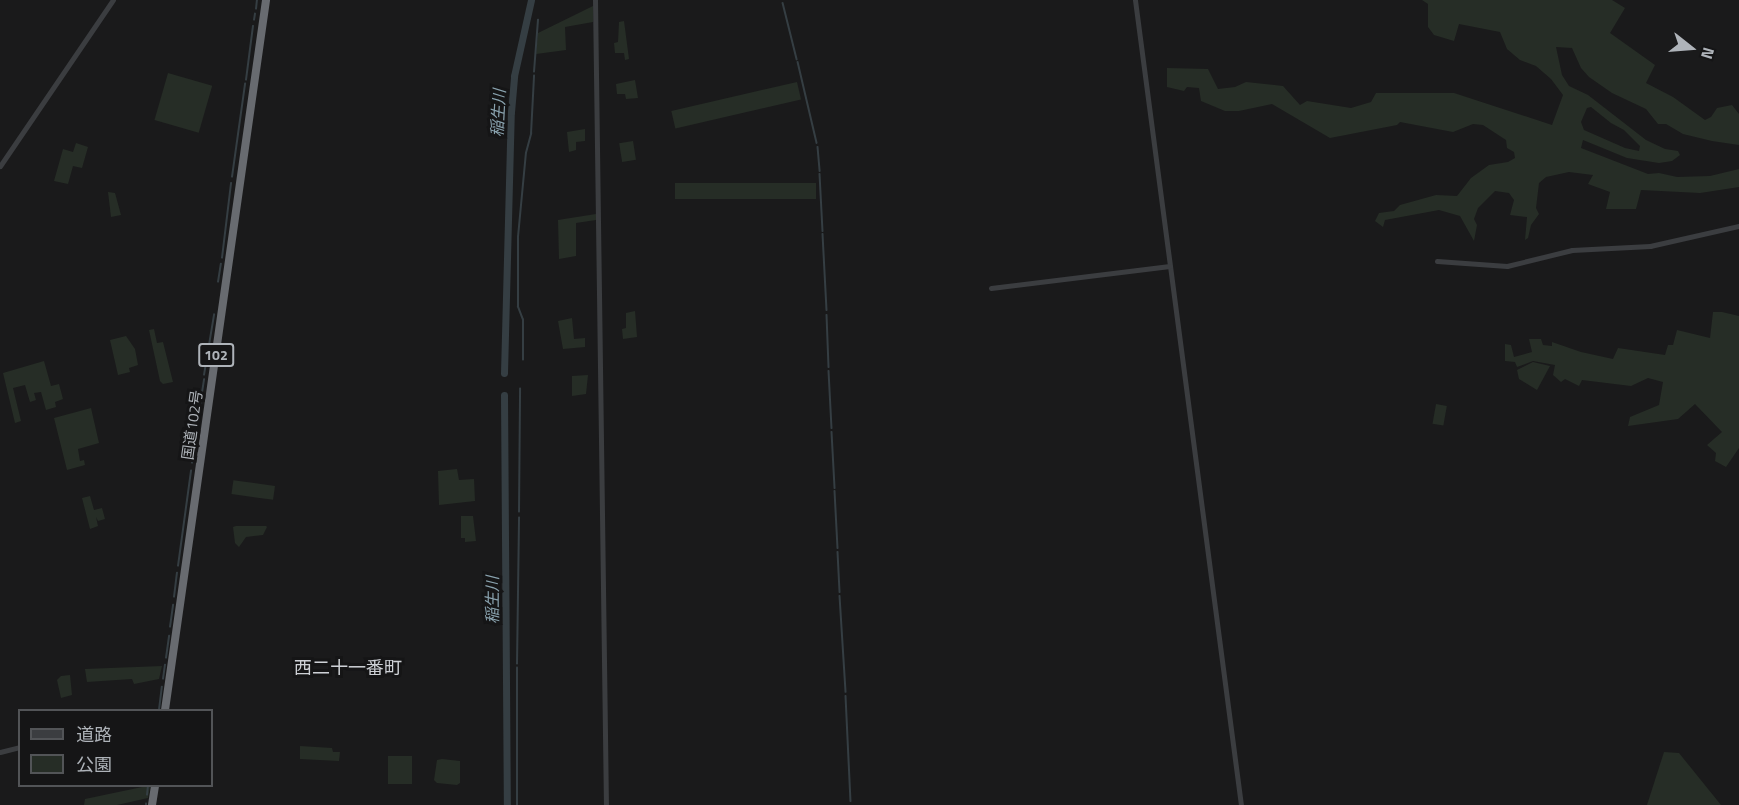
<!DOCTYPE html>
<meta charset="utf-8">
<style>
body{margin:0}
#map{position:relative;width:1739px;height:805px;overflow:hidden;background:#1a1a1b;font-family:"Titillium Web","Noto Sans JP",sans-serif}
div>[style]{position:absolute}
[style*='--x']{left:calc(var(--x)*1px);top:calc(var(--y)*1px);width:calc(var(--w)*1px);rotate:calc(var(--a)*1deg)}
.green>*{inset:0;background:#262d26;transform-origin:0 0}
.stream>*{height:1.5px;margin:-0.75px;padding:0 0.75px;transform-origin:0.75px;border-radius:0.75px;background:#353e43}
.river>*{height:7px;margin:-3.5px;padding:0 3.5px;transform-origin:3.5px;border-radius:3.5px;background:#353e43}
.minor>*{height:5px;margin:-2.5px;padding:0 2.5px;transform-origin:2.5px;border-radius:2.5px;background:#3b3d40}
.highway>*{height:8px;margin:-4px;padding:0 4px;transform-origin:4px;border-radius:4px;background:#686b70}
span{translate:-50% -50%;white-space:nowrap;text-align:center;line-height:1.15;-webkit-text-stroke:6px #151516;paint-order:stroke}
.shield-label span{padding:2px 4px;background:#151516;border:2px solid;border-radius:4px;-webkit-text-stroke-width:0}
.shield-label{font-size:14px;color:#aeb3b9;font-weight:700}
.street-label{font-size:15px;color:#aeb3b9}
.water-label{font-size:16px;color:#8aa3af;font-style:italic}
.quarter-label{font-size:18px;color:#ced1d6}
.legend{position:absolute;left:18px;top:709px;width:195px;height:78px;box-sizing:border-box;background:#151516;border:2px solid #525457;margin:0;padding:8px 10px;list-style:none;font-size:18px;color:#aeb3b9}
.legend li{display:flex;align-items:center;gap:12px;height:30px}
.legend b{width:30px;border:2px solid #525457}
.north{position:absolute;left:1661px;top:18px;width:60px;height:60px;-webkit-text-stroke:4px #151516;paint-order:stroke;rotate:107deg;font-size:16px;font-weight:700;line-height:24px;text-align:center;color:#aeb3b9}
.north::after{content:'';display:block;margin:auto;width:21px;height:27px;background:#aeb3b9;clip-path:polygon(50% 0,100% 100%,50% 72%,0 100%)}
</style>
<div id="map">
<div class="green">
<i style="clip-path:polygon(evenodd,1422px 0,1612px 0,1625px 8px,1610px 33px,1655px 65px,1646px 83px,1673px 97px,1705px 120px,1711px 117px,1717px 108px,1732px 105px,1739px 114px,1739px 145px,1712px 141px,1683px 134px,1666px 124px,1658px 124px,1646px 109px,1612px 93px,1589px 77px,1581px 68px,1572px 48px,1556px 47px,1562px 75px,1569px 86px,1588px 95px,1646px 140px,1665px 149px,1678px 151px,1680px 155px,1672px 161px,1659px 163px,1627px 158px,1583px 140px,1581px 148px,1648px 174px,1659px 173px,1677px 177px,1710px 176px,1739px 169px,1739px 187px,1700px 193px,1641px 190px,1636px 209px,1606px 209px,1610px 192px,1588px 184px,1593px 175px,1569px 172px,1546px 177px,1539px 183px,1536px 208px,1539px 214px,1531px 225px,1528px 238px,1525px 240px,1527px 217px,1510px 215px,1514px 200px,1509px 193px,1495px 191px,1478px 208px,1474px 219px,1477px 225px,1474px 241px,1460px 216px,1439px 210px,1385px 220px,1383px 227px,1375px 221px,1379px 213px,1394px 211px,1400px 205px,1436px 195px,1457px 196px,1471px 178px,1489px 165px,1508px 162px,1515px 158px,1514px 152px,1507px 148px,1506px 140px,1483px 125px,1473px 124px,1453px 132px,1400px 122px,1397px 125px,1330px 138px,1272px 104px,1239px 111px,1225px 111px,1201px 101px,1199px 88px,1187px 87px,1184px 91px,1167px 87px,1167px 68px,1208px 69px,1218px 89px,1235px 87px,1246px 82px,1283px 86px,1300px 105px,1307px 101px,1351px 108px,1371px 102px,1376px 93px,1454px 93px,1552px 125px,1563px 95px,1551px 79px,1536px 66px,1520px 60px,1507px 49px,1500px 32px,1459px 24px,1454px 41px,1434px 35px,1428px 27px,1428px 4px,1422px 0,1591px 107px,1611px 123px,1624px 130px,1640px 146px,1639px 151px,1625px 148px,1584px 130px,1581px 122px,1587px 108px,1591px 107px)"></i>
<i style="clip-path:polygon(593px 6px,593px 22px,565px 27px,566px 50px,536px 54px,538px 33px)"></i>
<i style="clip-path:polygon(624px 21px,629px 59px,625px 60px,624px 53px,615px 53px,614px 43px,618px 42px,619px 22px)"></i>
<i style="left:168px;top:73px;width:46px;height:49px;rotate:16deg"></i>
<i style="clip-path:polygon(635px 80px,638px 98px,626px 99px,625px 94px,617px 94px,616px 84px)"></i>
<i style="left:797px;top:82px;width:18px;height:129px;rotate:77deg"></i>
<i style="clip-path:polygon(585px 129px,585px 141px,576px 142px,576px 150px,569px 152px,567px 132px)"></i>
<i style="left:633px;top:141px;width:19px;height:14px;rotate:81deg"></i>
<i style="clip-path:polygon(76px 143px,88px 147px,82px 168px,73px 166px,68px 184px,54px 181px,63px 149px,73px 152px)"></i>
<i style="left:816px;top:183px;width:16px;height:141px;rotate:90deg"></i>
<i style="clip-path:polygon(108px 192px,115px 193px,121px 215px,111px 217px)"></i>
<i style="clip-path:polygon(596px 214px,596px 220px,576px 223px,576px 256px,559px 259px,558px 220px)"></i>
<i style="clip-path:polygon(635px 311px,637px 337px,623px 339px,622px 329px,626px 328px,626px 313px)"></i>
<i style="clip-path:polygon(1713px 312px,1722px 312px,1739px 316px,1739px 448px,1726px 467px,1715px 461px,1716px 453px,1707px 445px,1722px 432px,1695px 404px,1678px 419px,1628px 426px,1630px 417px,1659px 405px,1663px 382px,1648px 378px,1631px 386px,1582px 380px,1579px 386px,1565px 379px,1561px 382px,1553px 375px,1555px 365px,1533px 361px,1517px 367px,1515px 362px,1505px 361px,1505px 344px,1511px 345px,1514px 357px,1532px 352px,1529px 339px,1541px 339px,1543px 345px,1552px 346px,1552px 342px,1581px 352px,1613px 359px,1618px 348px,1665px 355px,1668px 345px,1673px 345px,1677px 330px,1710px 338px)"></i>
<i style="clip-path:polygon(572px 318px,574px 339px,585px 338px,585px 347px,563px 349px,558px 321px)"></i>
<i style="clip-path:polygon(154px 329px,157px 343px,163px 342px,173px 382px,163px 384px,160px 381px,149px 330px)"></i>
<i style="clip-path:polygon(126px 336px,135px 349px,138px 365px,129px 368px,130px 372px,118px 375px,110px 340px)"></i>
<i style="clip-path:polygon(44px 361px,51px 386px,59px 384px,63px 399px,55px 402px,56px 407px,46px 410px,41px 392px,34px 393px,36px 400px,30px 402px,25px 385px,13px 388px,21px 421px,15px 423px,3px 373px)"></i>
<i style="clip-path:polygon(1533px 362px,1550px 366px,1537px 390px,1519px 379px,1517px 370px)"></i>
<i style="clip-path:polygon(588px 375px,586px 394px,572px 396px,572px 376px)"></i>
<i style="left:1436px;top:404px;width:11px;height:20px;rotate:10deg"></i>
<i style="clip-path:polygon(91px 408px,99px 443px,78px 449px,80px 461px,84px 460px,85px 465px,67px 470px,54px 418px)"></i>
<i style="clip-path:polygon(457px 469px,459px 480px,474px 479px,475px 501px,439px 505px,438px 471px)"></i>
<i style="left:275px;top:486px;width:14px;height:42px;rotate:98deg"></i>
<i style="clip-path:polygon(90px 496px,94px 510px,102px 508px,105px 519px,98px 521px,96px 517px,98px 526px,90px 529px,82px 498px)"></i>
<i style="clip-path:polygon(461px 516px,473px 516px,476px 541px,465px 542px,465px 538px,461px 538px)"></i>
<i style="clip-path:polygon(236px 526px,266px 526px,267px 527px,263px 535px,246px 537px,239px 547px,235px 543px,233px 527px)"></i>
<i style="clip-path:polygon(162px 666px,159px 679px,134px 684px,132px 679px,87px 682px,85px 669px)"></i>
<i style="clip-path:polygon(70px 675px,72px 695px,61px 698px,57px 680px,61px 676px)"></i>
<i style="clip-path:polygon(300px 746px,332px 748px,333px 752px,340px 752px,339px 761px,300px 759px)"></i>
<i style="clip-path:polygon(1664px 752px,1679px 753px,1721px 805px,1647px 805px)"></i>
<i style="left:388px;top:756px;width:24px;height:28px"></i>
<i style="clip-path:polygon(442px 759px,460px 761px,460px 783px,457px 785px,437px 783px,434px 780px,437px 760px)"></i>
<i style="clip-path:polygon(147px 786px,150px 787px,148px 798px,117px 805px,84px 805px,85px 799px)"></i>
</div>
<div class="stream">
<i style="--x:783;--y:3;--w:58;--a:76"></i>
<i style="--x:256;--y:9;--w:9;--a:-84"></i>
<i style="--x:254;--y:20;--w:6;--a:-81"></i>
<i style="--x:798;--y:62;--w:83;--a:76.8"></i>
<i style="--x:534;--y:72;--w:52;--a:-85.6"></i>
<i style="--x:246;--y:80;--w:54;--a:-82.6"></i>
<i style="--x:818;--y:147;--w:24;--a:85"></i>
<i style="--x:820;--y:174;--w:57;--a:87"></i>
<i style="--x:232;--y:177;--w:94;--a:-82"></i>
<i style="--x:823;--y:234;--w:76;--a:87"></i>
<i style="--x:222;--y:258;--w:75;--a:-83.1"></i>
<i style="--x:218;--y:282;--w:18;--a:-81"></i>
<i style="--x:827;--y:315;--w:52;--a:87.8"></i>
<i style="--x:523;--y:360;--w:40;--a:-90"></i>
<i style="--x:523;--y:320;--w:14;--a:-111"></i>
<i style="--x:518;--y:307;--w:70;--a:-90"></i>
<i style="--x:518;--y:237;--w:84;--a:-84.6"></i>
<i style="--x:526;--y:153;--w:20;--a:-75"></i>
<i style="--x:531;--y:134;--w:58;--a:-87"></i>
<i style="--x:829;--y:371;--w:57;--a:87"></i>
<i style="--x:204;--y:375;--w:61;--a:-80.5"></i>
<i style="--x:196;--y:431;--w:52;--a:-81.1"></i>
<i style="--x:832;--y:432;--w:56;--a:86.9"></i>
<i style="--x:192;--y:463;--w:21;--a:-82"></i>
<i style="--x:835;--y:491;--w:57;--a:87"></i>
<i style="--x:519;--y:512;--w:123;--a:-89.5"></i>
<i style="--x:838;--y:552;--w:40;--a:87.1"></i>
<i style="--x:178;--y:566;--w:96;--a:-82.2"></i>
<i style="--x:840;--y:596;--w:96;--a:86.4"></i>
<i style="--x:174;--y:597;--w:24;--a:-83"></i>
<i style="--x:170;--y:627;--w:22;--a:-82"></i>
<i style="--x:166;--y:658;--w:22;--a:-82"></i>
<i style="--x:517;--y:664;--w:146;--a:-89.2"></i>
<i style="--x:163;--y:679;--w:14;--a:-82"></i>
<i style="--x:846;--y:696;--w:105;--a:87.3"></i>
<i style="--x:159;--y:710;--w:23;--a:-83"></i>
<i style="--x:147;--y:795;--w:9;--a:-84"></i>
<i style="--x:146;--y:805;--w:1;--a:-90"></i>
<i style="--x:517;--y:805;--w:137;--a:-90"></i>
</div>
<div class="river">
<i style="--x:504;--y:373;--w:261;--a:-88.5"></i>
<i style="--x:511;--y:112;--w:36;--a:-85"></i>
<i style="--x:514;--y:76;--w:78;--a:-77.4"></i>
<i style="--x:504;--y:395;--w:410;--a:89.6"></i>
</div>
<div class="minor">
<i style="--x:595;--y:0;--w:805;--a:89.22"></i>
<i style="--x:1135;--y:0;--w:812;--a:82.5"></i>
<i style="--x:0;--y:166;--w:201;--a:-55.8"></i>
<i style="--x:1437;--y:261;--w:70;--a:4.1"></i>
<i style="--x:1507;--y:266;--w:67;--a:-13.8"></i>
<i style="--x:1572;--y:250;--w:78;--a:-2.9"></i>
<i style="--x:1650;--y:246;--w:91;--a:-12.7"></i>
<i style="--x:991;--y:288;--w:180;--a:-7"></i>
<i style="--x:0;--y:752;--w:21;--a:-14"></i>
</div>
<div class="highway">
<i style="--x:165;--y:710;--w:717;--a:-81.9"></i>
<i style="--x:152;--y:805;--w:19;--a:-81"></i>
</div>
<div class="shield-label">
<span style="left:216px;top:355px">102</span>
</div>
<div class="street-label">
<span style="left:192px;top:425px;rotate:-82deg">国道102号</span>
</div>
<div class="water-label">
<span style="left:498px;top:113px;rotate:-87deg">稲生川</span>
<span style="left:492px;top:600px;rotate:-90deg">稲生川</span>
</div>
<div class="quarter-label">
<span style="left:348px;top:668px">西二十一番町</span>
</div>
<ul class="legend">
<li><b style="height:8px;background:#3b3d40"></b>道路</li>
<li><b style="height:16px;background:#262d26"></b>公園</li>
</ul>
<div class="north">N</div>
</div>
